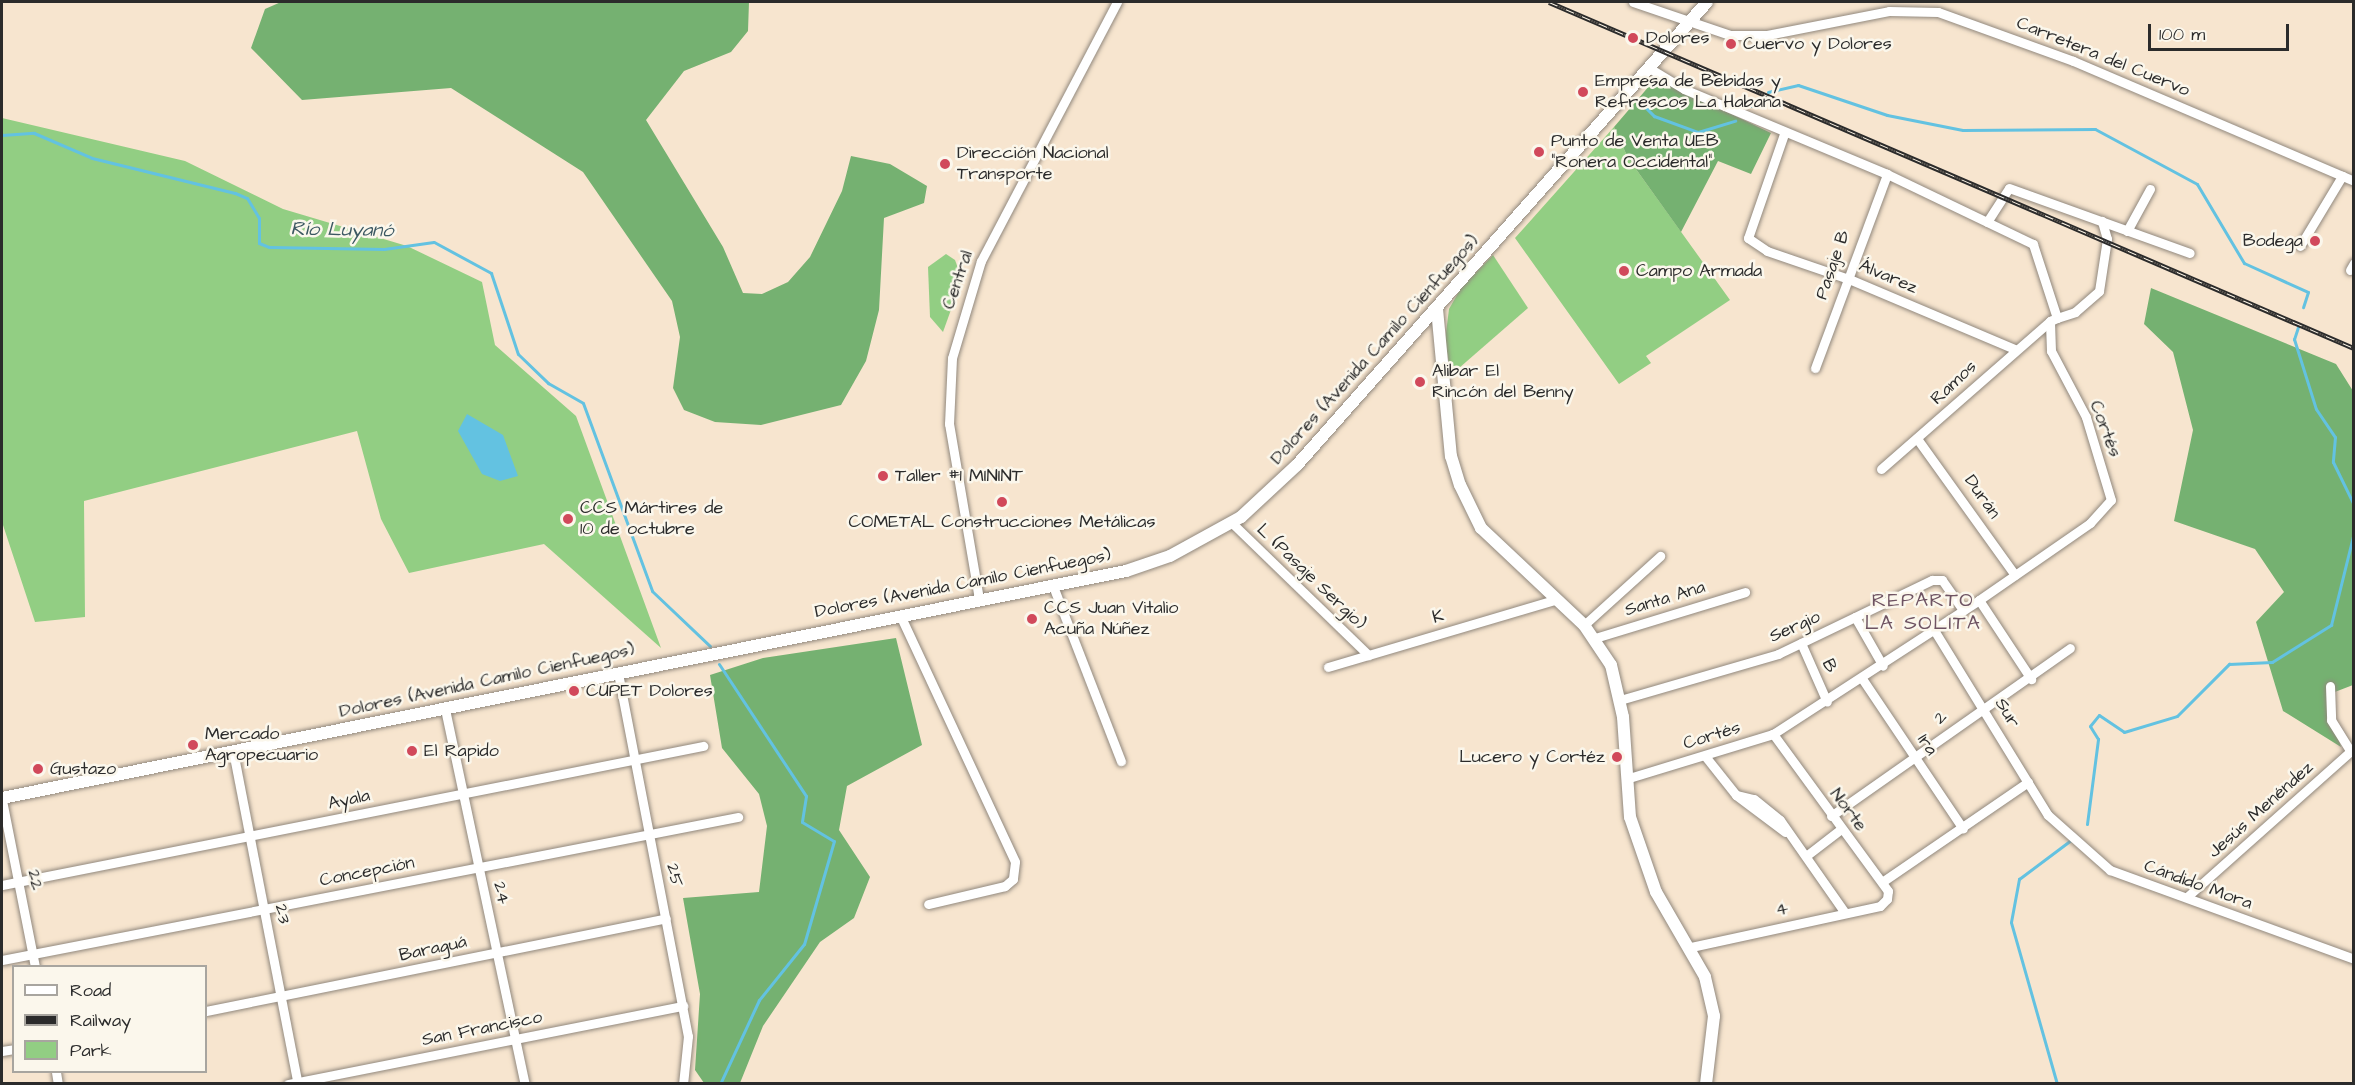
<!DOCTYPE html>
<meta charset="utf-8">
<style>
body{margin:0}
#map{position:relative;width:2355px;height:1085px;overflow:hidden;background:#f7e5cf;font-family:"Architects Daughter",sans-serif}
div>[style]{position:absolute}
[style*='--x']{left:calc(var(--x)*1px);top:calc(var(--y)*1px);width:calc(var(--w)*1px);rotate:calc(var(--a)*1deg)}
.green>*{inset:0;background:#92ce83}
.forest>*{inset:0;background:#75b171}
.water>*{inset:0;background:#63c2e1}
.stream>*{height:3px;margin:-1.5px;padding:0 1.5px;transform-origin:1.5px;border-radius:1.5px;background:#63c2e1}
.roads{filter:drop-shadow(0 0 2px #91887d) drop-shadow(0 0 2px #91887d)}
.minor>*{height:9px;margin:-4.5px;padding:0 4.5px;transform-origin:4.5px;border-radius:4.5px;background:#fff}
.major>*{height:12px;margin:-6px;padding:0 6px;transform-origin:6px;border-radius:6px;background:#fff}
.rail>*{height:5px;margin-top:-2.5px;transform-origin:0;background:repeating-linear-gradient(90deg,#fbf7ec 0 9px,#2b2b2b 0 18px);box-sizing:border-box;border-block:2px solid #2b2b2b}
.dots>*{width:16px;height:16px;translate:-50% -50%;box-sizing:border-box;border:3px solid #fbf7ec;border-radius:50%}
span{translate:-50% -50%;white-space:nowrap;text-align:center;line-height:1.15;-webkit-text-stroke:5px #fbf7ec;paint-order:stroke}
.poi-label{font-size:18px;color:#2b2b2b}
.left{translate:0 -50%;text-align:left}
.right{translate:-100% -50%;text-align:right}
.street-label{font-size:18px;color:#2b2b2b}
.water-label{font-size:20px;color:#3c5862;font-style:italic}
.neighbourhood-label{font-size:20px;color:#6e5362;letter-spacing:1.5px}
.frame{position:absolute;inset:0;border:3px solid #2b2b2b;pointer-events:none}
.legend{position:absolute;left:12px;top:965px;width:195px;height:108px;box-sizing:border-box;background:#fbf7ec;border:2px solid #a8a59f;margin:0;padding:8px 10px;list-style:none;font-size:18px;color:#2b2b2b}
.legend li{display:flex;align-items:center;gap:12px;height:30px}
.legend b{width:30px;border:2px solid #a8a59f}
.scale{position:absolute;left:2148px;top:24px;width:141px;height:27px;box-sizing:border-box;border:3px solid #2b2b2b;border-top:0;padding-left:8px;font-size:18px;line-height:21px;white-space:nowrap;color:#2b2b2b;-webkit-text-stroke:4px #fbf7ec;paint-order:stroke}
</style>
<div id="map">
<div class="green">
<i style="clip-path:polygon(2px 118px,185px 161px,283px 209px,407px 246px,482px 282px,495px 345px,576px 416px,661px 648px,544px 544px,409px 573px,381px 519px,357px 431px,84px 501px,85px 617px,35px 622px,2px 522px)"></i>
<i style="clip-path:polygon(1614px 127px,1628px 158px,1730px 300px,1646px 356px,1651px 363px,1619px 384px,1515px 238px)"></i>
<i style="clip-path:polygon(946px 254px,955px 260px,962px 279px,943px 332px,930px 317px,928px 267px)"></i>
<i style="clip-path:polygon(1493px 255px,1528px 308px,1451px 375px,1445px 341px,1449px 309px,1461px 288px)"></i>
</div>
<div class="forest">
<i style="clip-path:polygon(281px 2px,749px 2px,748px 31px,731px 52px,684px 71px,646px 120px,723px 247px,743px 293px,762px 294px,788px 282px,810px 257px,842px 191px,851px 156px,890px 164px,927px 186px,924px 203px,884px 218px,879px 310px,866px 361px,841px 405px,761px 425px,715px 422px,684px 410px,673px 388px,680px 337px,672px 301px,583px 172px,451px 88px,302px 100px,251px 48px,265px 9px)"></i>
<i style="clip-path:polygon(1656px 78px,1771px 133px,1751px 174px,1718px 161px,1681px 232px,1628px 158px,1614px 127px)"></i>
<i style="clip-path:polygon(2151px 288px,2336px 364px,2353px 391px,2353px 685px,2327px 695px,2341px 747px,2283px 711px,2256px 622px,2284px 592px,2255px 549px,2174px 521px,2193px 430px,2173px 352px,2144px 324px)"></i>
<i style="clip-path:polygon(896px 638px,922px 745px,847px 786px,839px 830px,870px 877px,854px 918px,820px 942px,763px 1026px,740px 1083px,704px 1083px,695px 1070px,700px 994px,683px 898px,759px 892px,767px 826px,759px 794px,722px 748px,710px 675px,763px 658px)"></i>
</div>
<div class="water">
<i style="clip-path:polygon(467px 414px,503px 435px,518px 476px,500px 481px,482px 474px,458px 431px)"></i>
</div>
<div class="stream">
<i style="--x:1768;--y:92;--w:31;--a:-13"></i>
<i style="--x:1798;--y:85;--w:94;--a:18.6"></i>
<i style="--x:1887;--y:115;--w:77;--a:11.2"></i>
<i style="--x:1963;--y:130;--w:132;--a:-0.4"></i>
<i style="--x:2095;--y:129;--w:116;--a:28.3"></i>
<i style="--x:2197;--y:184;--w:92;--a:59.3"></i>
<i style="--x:2244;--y:263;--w:70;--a:24.4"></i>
<i style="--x:2308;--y:292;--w:16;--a:108"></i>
<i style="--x:1640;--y:102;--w:20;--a:45"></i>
<i style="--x:1654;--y:116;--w:47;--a:20"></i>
<i style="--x:1698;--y:132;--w:39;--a:-17"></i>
<i style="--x:1751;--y:106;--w:8;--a:-45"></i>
<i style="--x:2;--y:135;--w:32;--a:-4"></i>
<i style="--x:34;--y:133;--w:63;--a:23.3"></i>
<i style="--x:92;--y:158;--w:147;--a:13.8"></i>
<i style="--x:235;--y:193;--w:13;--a:23"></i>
<i style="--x:247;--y:198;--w:23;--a:59"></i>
<i style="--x:259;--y:218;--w:25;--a:90"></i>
<i style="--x:259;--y:243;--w:11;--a:22"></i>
<i style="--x:269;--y:247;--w:115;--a:1"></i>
<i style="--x:384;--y:249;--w:50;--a:-8"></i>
<i style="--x:434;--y:242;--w:65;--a:28.5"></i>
<i style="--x:491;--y:273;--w:85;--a:71.6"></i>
<i style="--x:518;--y:354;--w:42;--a:44"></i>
<i style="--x:548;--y:383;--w:40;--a:29.7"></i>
<i style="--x:583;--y:403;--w:200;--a:69.8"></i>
<i style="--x:652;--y:591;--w:80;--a:43.5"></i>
<i style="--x:2298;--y:327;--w:13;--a:108"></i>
<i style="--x:2294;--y:339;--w:73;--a:72.6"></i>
<i style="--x:2316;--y:409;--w:34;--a:56"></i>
<i style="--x:2335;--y:437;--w:25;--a:95"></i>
<i style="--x:2333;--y:462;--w:48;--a:64"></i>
<i style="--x:719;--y:664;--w:158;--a:56.6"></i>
<i style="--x:806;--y:796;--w:26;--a:99"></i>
<i style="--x:802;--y:822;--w:37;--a:31"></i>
<i style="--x:834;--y:841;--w:107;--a:106.2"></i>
<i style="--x:804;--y:944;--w:72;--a:128.8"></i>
<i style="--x:759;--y:1000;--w:93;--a:114.9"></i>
<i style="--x:2087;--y:824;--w:86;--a:-82.6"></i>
<i style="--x:2098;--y:739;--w:15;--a:-122"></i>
<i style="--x:2090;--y:726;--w:14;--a:-51"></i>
<i style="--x:2099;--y:715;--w:30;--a:34"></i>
<i style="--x:2124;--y:732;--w:55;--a:-16.8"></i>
<i style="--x:2177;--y:716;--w:74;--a:-45"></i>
<i style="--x:2229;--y:664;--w:43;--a:-2.7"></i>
<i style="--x:2272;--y:662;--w:70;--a:-32.1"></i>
<i style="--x:2331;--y:625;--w:96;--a:-76.1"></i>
<i style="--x:2057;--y:1084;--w:168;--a:-105.9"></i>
<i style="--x:2011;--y:922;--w:44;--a:-79.5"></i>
<i style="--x:2019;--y:879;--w:65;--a:-36.9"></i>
</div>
<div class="roads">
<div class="minor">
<i style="--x:1633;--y:2;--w:102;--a:18.8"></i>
<i style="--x:1730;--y:35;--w:37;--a:0"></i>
<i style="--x:1767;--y:35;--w:124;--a:-11.1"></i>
<i style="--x:1889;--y:11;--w:49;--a:1.2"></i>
<i style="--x:1938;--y:12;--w:144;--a:19.9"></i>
<i style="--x:2073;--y:61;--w:306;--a:23.1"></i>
<i style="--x:1784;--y:134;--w:110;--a:109.1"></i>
<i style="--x:1748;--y:238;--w:23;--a:34"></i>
<i style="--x:1767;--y:251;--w:87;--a:18.9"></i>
<i style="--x:1849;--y:279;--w:180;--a:22.9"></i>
<i style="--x:1987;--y:222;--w:40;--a:-57.1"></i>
<i style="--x:2009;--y:188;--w:192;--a:19.8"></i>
<i style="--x:2127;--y:231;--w:48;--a:-61.3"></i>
<i style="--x:2300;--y:246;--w:82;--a:-59"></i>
<i style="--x:2350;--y:270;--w:8;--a:-60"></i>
<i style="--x:2057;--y:318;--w:19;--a:-18"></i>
<i style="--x:2075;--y:312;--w:32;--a:-41"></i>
<i style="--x:2099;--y:291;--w:53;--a:-81.3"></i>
<i style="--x:2107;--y:239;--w:19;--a:-106"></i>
<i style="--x:1815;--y:368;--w:207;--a:-69.6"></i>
<i style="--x:1918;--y:440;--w:166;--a:54.3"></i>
<i style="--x:1881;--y:469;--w:225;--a:-41.2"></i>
<i style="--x:1232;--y:523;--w:190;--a:44.1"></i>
<i style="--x:1053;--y:586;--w:188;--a:68.8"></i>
<i style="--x:979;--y:599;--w:178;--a:-99.7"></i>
<i style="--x:949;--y:424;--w:66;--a:-87.4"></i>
<i style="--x:952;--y:358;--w:101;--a:-73.4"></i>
<i style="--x:981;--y:261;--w:293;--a:-62.3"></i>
<i style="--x:1979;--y:600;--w:95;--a:56.6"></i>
<i style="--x:900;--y:615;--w:272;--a:65"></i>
<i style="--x:1015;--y:862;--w:17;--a:97"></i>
<i style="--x:1013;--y:879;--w:11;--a:139"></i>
<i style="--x:1005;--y:886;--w:79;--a:166.8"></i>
<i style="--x:1855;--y:617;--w:56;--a:60.3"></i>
<i style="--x:1584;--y:625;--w:103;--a:-42.2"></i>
<i style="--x:1934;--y:630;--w:217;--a:58.4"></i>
<i style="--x:2048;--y:815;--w:83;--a:41.6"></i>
<i style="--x:2110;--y:870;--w:260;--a:20"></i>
<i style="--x:1595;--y:638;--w:157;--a:-17"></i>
<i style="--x:1801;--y:643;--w:64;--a:66.2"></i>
<i style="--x:1328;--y:667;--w:239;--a:-16.5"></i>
<i style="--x:618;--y:673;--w:370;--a:79.1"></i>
<i style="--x:688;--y:1036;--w:48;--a:95.9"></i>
<i style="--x:1863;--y:680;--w:179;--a:56.1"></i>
<i style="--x:2330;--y:686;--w:34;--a:88"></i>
<i style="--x:2331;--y:720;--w:34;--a:58"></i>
<i style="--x:1620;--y:700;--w:165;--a:-16.2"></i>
<i style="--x:1778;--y:654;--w:171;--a:-25.7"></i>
<i style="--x:1932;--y:580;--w:10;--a:0"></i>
<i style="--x:1942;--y:580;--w:37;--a:55"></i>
<i style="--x:445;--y:709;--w:383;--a:78"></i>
<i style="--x:233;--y:751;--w:339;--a:79"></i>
<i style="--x:1705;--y:756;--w:50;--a:51.5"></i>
<i style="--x:1736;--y:795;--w:18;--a:13"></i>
<i style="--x:1754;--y:799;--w:33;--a:39"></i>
<i style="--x:1780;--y:820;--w:113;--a:55"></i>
<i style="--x:1629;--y:778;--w:151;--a:-17"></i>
<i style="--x:1773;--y:734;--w:246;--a:-33"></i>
<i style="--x:1979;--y:600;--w:135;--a:-34.7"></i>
<i style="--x:2090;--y:523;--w:31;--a:-48"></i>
<i style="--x:2111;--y:500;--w:87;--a:-106.8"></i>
<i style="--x:2086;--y:417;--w:75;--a:-117.9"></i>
<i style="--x:2051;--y:351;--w:30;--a:-92"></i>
<i style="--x:2050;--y:321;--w:8;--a:-23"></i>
<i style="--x:2057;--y:318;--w:78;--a:-108"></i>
<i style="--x:2033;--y:244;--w:162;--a:-154.4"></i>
<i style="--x:1887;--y:174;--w:220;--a:-157.3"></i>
<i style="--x:1684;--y:89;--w:41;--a:-149"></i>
<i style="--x:1737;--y:796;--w:60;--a:36.9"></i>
<i style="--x:2;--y:800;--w:169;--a:78.8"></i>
<i style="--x:1831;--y:816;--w:292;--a:-35.1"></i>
<i style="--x:1806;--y:856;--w:44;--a:-37.6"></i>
<i style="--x:1882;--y:882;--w:177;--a:-34.4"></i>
<i style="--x:2;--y:885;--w:715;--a:-11.22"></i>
<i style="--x:2188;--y:896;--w:222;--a:-41.7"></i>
<i style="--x:1691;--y:947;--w:193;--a:-12.2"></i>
<i style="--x:1880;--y:906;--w:10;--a:-45"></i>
<i style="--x:1887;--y:899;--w:8;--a:-83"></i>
<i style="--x:1888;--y:891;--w:195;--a:-126.2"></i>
<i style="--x:2;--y:960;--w:750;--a:-11"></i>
<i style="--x:206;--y:1011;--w:469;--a:-11.4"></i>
<i style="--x:2;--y:1051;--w:12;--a:-9"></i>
<i style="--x:56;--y:1072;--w:12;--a:81"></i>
<i style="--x:288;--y:1084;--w:403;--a:-11.2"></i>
</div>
<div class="major">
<i style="--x:1437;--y:309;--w:148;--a:84.6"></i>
<i style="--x:1451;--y:456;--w:30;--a:73"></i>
<i style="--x:1460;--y:485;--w:48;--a:64"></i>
<i style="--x:1481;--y:528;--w:141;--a:43.3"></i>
<i style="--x:1584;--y:625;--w:48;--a:56"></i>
<i style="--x:1611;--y:665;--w:53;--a:77"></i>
<i style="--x:1623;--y:717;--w:100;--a:86"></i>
<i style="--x:1630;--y:817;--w:79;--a:70.9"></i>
<i style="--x:1656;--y:892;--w:98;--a:60"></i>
<i style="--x:1705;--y:977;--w:40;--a:77"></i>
<i style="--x:1714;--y:1016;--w:68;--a:96.7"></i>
<i style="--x:2;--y:798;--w:1147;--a:-11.42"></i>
<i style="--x:1126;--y:571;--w:46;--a:-18.8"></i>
<i style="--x:1170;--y:556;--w:81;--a:-28.8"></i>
<i style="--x:1241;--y:517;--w:76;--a:-42.9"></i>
<i style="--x:1297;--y:465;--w:618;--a:-48.47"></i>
</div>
</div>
<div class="rail">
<i style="--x:1549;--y:2;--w:876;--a:23.26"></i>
</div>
<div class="dots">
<i style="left:1633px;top:38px;background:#d1495b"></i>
<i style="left:1731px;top:44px;background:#d1495b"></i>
<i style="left:1583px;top:92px;background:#d1495b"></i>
<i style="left:1539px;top:152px;background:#d1495b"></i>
<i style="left:945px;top:164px;background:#d1495b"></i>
<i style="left:2315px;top:241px;background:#d1495b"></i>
<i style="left:1624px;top:271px;background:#d1495b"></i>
<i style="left:1420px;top:382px;background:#d1495b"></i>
<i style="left:883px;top:476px;background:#d1495b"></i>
<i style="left:1002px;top:502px;background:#d1495b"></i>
<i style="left:568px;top:519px;background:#d1495b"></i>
<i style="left:1032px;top:619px;background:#d1495b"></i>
<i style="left:574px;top:691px;background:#d1495b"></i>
<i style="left:193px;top:745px;background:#d1495b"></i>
<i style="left:412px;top:751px;background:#d1495b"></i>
<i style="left:1617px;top:757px;background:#d1495b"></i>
<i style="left:38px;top:769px;background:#d1495b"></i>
</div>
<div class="poi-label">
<span class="left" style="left:1646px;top:38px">Dolores</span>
<span class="left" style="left:1743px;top:44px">Cuervo y Dolores</span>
<span class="left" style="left:1595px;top:92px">Empresa de Bebidas y<br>Refrescos La Habana</span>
<span class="left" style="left:1551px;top:152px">Punto de Venta UEB<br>"Ronera Occidental"</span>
<span class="left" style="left:957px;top:164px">Dirección Nacional<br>Transporte</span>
<span class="right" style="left:2303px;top:241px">Bodega</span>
<span class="left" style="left:1636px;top:271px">Campo Armada</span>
<span class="left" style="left:1432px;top:382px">Alibar El<br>Rincón del Benny</span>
<span class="left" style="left:895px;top:476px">Taller #1 MININT</span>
<span class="left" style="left:580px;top:519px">CCS Mártires de<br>10 de octubre</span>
<span style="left:1002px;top:522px">COMETAL Construcciones Metálicas</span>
<span class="left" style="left:1044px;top:619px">CCS Juan Vitalio<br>Acuña Núñez</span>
<span class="left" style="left:586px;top:691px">CUPET Dolores</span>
<span class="left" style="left:205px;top:745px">Mercado<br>Agropecuario</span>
<span class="left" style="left:424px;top:751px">El Rapido</span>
<span class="right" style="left:1605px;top:757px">Lucero y Cortéz</span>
<span class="left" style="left:50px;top:769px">Gustazo</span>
</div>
<div class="street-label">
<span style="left:2103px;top:57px;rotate:22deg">Carretera del Cuervo</span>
<span style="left:1833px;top:265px;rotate:-71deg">Pasaje B</span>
<span style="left:1888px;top:277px;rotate:23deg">Álvarez</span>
<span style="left:958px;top:280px;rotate:-71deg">Central</span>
<span style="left:1375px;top:350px;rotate:-48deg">Dolores (Avenida Camilo Cienfuegos)</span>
<span style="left:1954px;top:383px;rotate:-43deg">Ramos</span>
<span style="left:2105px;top:429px;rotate:69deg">Cortés</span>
<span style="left:1982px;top:497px;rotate:55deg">Durán</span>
<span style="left:1311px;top:577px;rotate:44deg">L (Pasaje Sergio)</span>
<span style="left:963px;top:584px;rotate:-11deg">Dolores (Avenida Camilo Cienfuegos)</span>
<span style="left:1665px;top:599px;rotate:-17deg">Santa Ana</span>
<span style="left:1438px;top:617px;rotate:-17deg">K</span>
<span style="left:1795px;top:627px;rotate:-24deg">Sergio</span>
<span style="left:1829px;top:666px;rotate:66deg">B</span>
<span style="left:487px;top:681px;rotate:-12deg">Dolores (Avenida Camilo Cienfuegos)</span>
<span style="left:2007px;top:713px;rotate:59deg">Sur</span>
<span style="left:1941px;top:718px;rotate:-35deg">2</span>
<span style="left:1712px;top:736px;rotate:-17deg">Cortés</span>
<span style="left:1927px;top:745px;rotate:56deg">1ra</span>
<span style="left:349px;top:800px;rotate:-12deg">Ayala</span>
<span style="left:1848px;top:810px;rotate:53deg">Norte</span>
<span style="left:2261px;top:810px;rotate:-42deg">Jesús Menéndez</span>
<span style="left:367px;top:872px;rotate:-11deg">Concepción</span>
<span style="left:674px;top:875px;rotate:78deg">25</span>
<span style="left:35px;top:880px;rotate:79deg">22</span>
<span style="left:2198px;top:885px;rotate:20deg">Cándido Mora</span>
<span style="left:501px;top:893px;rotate:78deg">24</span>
<span style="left:1782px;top:910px;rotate:-12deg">4</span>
<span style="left:282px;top:914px;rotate:79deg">23</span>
<span style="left:433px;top:949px;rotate:-12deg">Baraguá</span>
<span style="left:482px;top:1029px;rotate:-11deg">San Francisco</span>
</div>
<div class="water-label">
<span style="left:342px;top:230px;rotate:1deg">Río Luyanó</span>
</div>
<div class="neighbourhood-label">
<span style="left:1923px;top:612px">REPARTO<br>LA SOLITA</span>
</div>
<div class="frame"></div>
<ul class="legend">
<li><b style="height:8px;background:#fff"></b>Road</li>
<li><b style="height:8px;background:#2b2b2b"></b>Railway</li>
<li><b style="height:16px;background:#92ce83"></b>Park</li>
</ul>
<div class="scale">100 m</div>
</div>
